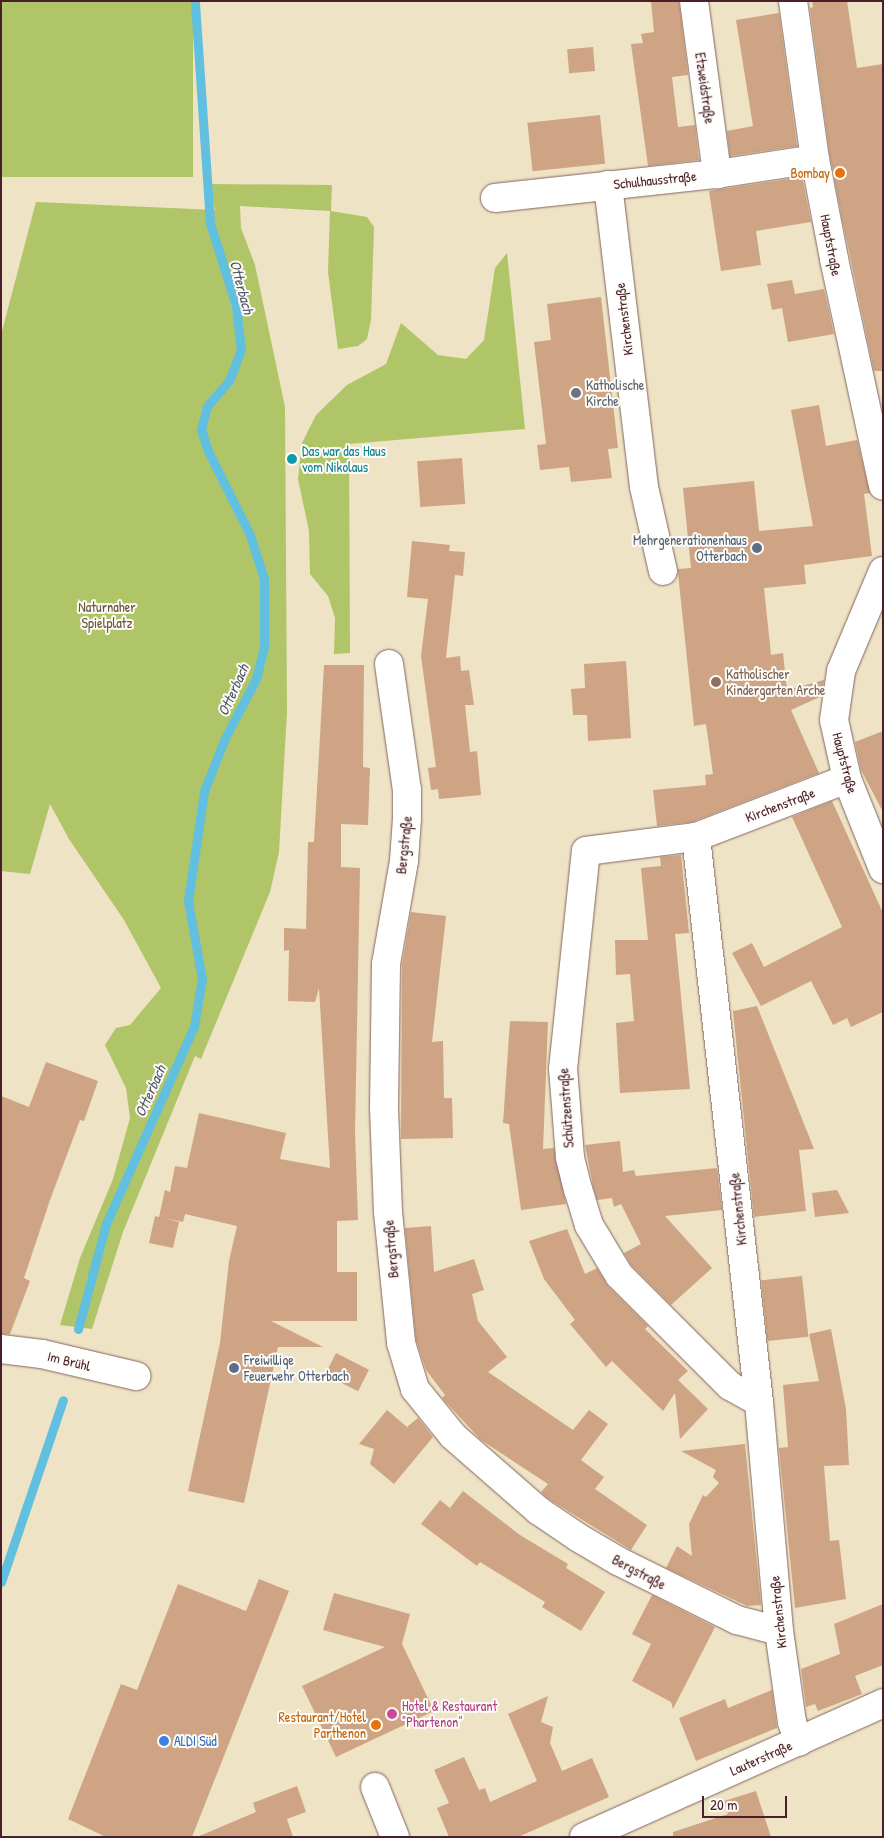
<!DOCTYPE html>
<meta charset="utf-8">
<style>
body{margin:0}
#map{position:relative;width:884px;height:1838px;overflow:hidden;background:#eee3c4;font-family:"Patrick Hand",sans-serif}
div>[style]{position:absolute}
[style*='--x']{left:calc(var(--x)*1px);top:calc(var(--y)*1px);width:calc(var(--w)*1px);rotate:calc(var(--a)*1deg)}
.green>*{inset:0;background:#b0c468;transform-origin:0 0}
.stream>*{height:9px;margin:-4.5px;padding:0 4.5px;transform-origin:4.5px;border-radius:4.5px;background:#61bfdf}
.building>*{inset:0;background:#cea484;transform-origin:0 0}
.roads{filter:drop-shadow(0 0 1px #836461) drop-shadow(0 0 1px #836461)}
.minor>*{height:28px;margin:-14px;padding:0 14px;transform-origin:14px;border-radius:14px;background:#fff}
.dots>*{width:14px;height:14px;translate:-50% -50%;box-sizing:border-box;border:2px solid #fdfcf7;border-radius:50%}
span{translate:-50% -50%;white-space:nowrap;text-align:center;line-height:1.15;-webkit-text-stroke:4px #fdfcf7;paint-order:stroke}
.street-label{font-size:14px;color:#4a1f2b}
.food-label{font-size:14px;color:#c56008}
.right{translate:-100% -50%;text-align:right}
.worship-label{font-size:14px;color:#5b616d}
.left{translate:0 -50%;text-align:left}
.culture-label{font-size:14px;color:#0d838f}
.service-label{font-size:14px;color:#4e5e75}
.park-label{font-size:14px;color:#69513d}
.education-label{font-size:14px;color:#785e54}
.hotel-label{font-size:14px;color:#b23c85}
.shop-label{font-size:14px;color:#366cbe}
.water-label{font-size:15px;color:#52576a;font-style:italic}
.frame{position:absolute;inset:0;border:2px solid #4a1f2b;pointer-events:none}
.scale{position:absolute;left:702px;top:1796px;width:85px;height:22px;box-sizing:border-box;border:2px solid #4a1f2b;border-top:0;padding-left:6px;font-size:15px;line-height:18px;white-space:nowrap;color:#4a1f2b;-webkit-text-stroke:4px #fdfcf7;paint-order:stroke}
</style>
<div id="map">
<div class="green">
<i style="left:2px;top:1px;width:191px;height:176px"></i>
<i style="clip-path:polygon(209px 184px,332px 185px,331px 211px,367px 217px,374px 227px,371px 320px,367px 339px,358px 346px,338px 349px,328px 272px,330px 211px,240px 206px,241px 228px,255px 265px,285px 407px,287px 712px,279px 852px,270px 892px,201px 1059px,195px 1056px,123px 1232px,92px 1329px,60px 1325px,80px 1258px,113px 1179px,130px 1118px,126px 1088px,105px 1045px,116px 1028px,130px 1025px,161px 988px,124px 920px,69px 839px,50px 804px,30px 874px,1px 871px,1px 335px,36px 202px,215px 210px)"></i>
<i style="clip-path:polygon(507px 253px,525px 429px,349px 444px,350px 653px,334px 654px,335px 618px,328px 596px,310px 574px,309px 531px,298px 479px,302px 443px,316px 415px,347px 385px,386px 364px,401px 323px,438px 355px,466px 359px,484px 340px,495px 268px)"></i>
</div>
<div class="stream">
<i style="--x:78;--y:1329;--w:109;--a:-75.1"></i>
<i style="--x:106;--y:1224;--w:217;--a:-66"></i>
<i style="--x:194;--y:1026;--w:48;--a:-80.3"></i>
<i style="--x:202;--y:979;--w:79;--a:-100.2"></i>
<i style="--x:188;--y:901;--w:111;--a:-81.7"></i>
<i style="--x:204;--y:791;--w:57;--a:-68.4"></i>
<i style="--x:225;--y:738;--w:67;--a:-62.3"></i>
<i style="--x:256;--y:679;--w:32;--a:-76"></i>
<i style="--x:264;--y:648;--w:69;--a:-90"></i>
<i style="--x:264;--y:579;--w:46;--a:-107.7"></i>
<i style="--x:250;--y:535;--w:94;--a:-116.6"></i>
<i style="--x:208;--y:451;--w:22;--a:-108"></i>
<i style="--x:201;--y:430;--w:25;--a:-76"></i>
<i style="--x:207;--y:406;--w:33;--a:-49"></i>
<i style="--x:229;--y:381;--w:33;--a:-69"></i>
<i style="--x:241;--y:350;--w:44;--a:-96.5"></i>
<i style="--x:236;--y:306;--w:87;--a:-107.4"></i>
<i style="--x:210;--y:223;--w:223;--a:-93.9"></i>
<i style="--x:1;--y:1582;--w:192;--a:-71.2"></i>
</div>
<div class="building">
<i style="clip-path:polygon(651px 1px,679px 1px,688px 75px,672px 77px,678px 127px,695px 125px,699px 160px,648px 166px,631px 44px,643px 43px,641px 34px,654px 32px)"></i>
<i style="clip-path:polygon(812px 1px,847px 1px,857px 68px,883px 64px,883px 371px,874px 371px,842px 218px,830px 156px,810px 8px,813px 7px)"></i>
<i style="clip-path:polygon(779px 13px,797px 146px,730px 156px,727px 131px,753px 126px,736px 20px)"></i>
<i style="left:593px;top:47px;width:24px;height:26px;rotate:85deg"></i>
<i style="left:600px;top:115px;width:49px;height:73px;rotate:84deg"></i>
<i style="clip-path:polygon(802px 177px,811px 222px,756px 231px,761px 265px,721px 271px,709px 191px)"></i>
<i style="clip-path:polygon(792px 280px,795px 294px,824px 289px,834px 334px,788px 342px,782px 308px,772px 310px,767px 284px)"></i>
<i style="clip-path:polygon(601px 297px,618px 448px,608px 449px,612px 478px,571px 482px,569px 467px,540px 470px,537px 445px,546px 444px,534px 342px,551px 340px,547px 304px)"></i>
<i style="clip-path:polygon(819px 405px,826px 446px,857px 440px,870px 493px,864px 494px,872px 556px,804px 565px,806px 584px,764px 588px,771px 655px,783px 653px,787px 690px,824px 680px,822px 696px,791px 710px,819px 773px,692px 822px,657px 826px,653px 790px,706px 785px,705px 775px,713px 774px,706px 724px,694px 726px,678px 573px,678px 569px,691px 568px,683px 488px,754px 481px,759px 531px,813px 526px,791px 410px)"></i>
<i style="left:462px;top:458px;width:46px;height:45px;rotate:86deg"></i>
<i style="clip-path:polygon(412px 541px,450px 545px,449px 551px,465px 552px,463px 576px,455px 575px,446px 658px,460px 656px,461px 671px,469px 670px,474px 705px,465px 705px,470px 752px,477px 751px,481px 795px,439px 799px,438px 789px,431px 790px,428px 768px,436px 767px,421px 656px,428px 599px,407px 597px)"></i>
<i style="clip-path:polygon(626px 661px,631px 738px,588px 741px,587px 715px,573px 715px,571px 689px,585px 688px,584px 664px)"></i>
<i style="clip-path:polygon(324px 665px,364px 665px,363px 767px,370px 768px,368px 825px,341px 824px,341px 867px,360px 868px,355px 1132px,358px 1220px,337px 1221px,337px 1272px,357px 1272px,357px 1321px,271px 1321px,323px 1347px,278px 1347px,244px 1503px,188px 1491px,220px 1343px,229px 1261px,237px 1226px,185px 1214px,183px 1222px,163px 1218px,179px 1222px,173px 1248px,149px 1243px,155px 1216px,159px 1217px,165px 1190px,170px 1192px,175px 1166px,187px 1168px,199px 1113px,286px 1133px,280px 1159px,330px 1168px,319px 988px,315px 1002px,288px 1001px,289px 950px,284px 951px,284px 928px,306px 929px,308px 842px,314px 842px)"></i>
<i style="clip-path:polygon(883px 731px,883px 812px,861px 770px,855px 742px)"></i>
<i style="clip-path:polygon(832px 801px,883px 913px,883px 1012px,851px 1027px,847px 1018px,833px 1025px,811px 981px,761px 1006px,732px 953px,752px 943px,764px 967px,842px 927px,792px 817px)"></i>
<i style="clip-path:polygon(681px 855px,689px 933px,675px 934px,690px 1089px,620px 1093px,616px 1023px,634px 1021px,630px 974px,616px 975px,615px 940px,648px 940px,641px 868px,661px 866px,660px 857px)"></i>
<i style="clip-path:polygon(411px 912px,446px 916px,432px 1042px,443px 1041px,444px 1098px,452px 1098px,453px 1138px,401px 1139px,402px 965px)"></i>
<i style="clip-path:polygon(757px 1006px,814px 1149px,799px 1150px,806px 1211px,754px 1217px,733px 1011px)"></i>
<i style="clip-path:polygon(510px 1021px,548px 1022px,543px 1149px,554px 1148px,566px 1204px,521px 1210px,509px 1124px,503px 1123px)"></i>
<i style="clip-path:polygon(46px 1062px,98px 1081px,84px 1121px,80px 1120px,50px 1200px,24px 1278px,30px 1281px,10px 1334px,1px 1334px,1px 1096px,29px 1107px)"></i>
<i style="clip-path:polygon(620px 1141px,623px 1172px,634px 1170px,636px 1176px,717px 1168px,722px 1210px,665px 1216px,712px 1268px,671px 1305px,631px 1265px,624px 1253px,641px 1244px,621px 1204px,614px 1207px,612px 1198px,597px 1200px,593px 1186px,585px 1145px)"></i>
<i style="clip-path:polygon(837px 1190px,849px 1213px,815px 1217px,812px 1193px)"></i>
<i style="clip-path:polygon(431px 1226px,434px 1272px,474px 1259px,484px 1290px,472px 1294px,478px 1321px,507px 1357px,488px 1372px,573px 1430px,589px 1410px,608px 1424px,581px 1460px,604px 1477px,595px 1489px,647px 1525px,631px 1550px,547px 1498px,541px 1492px,548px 1484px,481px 1440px,442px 1398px,445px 1395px,426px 1370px,416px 1340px,405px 1228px)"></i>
<i style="clip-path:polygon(567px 1229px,585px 1274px,597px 1268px,608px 1286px,648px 1326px,645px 1329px,688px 1371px,678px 1380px,708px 1409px,680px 1439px,675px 1393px,663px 1411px,612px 1361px,606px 1367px,570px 1324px,575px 1320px,544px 1279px,529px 1241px)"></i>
<i style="left:802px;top:1276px;width:61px;height:41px;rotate:84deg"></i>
<i style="clip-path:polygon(831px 1329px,846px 1409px,849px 1465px,824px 1466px,830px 1541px,839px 1540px,846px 1599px,795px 1608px,779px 1448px,788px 1447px,783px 1385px,819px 1381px,809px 1334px)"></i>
<i style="left:336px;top:1353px;width:37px;height:24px;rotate:27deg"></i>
<i style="clip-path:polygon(387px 1410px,407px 1427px,418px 1418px,433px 1437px,394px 1484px,370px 1464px,374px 1449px,359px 1444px)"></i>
<i style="clip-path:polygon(745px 1444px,761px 1605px,747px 1606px,666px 1568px,677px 1546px,692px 1556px,689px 1524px,703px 1495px,706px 1497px,719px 1483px,713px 1477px,716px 1470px,681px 1451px)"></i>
<i style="clip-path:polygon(463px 1491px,520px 1535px,568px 1564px,566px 1568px,605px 1592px,581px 1631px,542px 1607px,545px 1602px,480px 1562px,477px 1566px,421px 1524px,440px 1500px,450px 1508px)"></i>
<i style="clip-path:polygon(259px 1579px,289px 1591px,192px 1837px,106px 1837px,68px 1819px,121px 1684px,137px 1690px,178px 1584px,246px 1611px)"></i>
<i style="clip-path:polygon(334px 1593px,410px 1614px,402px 1644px,434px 1711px,336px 1757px,302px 1686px,385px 1647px,323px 1630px)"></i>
<i style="clip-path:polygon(652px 1595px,715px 1627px,673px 1709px,671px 1702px,632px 1681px,651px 1644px,632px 1634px)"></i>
<i style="clip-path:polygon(883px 1604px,883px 1665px,855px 1676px,862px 1694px,818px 1711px,815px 1704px,806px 1707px,801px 1669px,840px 1654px,834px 1624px)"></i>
<i style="clip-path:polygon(772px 1690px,777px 1728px,696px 1761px,679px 1718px,725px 1699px,728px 1708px)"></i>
<i style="clip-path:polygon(548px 1696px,541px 1722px,553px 1727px,550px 1743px,562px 1771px,592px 1758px,609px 1797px,518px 1837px,449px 1837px,437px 1808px,449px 1803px,434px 1770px,464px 1757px,479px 1790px,485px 1788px,490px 1802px,537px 1781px,508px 1714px)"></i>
<i style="clip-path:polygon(297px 1786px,306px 1812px,287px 1819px,293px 1837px,197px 1837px,256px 1812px,253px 1803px)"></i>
<i style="clip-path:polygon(756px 1791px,771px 1837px,673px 1837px,673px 1832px,728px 1814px,724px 1801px)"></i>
</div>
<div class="roads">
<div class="minor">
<i style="--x:694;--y:1;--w:175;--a:82.4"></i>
<i style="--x:793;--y:1;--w:160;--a:82.1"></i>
<i style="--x:815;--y:159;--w:102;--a:79.2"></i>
<i style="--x:834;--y:259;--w:232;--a:77.8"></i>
<i style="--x:608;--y:185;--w:304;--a:83.2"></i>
<i style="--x:644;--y:487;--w:86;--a:77.3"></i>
<i style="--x:495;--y:198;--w:223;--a:-6.2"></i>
<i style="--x:717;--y:174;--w:99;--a:-8.7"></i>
<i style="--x:883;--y:571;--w:108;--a:112.8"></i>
<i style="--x:841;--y:671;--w:49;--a:98.1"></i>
<i style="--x:834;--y:720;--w:60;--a:77.6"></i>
<i style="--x:847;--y:779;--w:97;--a:68.2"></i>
<i style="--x:389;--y:664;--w:127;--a:81.9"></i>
<i style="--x:407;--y:790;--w:28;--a:90"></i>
<i style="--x:407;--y:818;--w:43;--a:94"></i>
<i style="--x:404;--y:861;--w:105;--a:99.9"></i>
<i style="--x:386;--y:964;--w:144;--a:90.8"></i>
<i style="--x:384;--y:1108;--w:104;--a:87.8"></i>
<i style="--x:388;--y:1212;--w:132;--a:84.3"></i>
<i style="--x:401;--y:1343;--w:48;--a:73.1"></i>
<i style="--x:415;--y:1389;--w:60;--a:51"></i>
<i style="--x:453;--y:1436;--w:114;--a:41.1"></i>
<i style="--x:539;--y:1511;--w:48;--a:34"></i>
<i style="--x:579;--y:1538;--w:45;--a:30.5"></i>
<i style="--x:618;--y:1561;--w:133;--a:26.4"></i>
<i style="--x:737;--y:1620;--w:43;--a:14.7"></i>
<i style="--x:696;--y:837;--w:569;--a:83.64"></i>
<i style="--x:759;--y:1402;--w:230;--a:85"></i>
<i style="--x:779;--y:1631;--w:92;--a:81.9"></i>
<i style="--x:792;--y:1722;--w:21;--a:71"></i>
<i style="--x:1;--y:1349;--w:41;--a:7"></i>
<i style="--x:42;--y:1354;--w:97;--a:13.2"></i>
<i style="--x:759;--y:1402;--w:33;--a:-151"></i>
<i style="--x:730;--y:1386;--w:157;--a:-135"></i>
<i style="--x:619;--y:1275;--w:58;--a:-121"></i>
<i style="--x:589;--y:1225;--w:37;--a:-107"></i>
<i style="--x:578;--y:1190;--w:34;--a:-104"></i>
<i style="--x:570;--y:1157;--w:88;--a:-94.5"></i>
<i style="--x:563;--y:1069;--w:219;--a:-84"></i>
<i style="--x:586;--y:851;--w:111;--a:-7.3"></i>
<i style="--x:696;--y:837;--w:162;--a:-21"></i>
<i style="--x:375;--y:1787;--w:54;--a:68.2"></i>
<i style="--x:584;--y:1837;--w:328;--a:-24.1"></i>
</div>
</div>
<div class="dots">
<i style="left:840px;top:173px;background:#e8710a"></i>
<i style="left:576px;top:393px;background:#6b7280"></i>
<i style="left:292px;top:459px;background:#0f9aa8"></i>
<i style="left:757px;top:548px;background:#5c6f8a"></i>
<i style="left:716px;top:682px;background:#8d6e63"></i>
<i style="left:234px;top:1368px;background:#5c6f8a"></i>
<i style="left:392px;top:1714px;background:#d1479c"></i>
<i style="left:376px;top:1725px;background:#e8710a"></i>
<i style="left:164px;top:1741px;background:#3f7fe0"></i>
</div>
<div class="street-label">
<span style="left:705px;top:88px;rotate:82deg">Etzweidstraße</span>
<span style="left:655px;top:180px;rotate:-6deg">Schulhausstraße</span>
<span style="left:831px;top:245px;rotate:79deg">Hauptstraße</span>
<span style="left:624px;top:319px;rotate:-97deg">Kirchenstraße</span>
<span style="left:845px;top:763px;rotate:75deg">Hauptstraße</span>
<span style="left:780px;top:805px;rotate:-21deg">Kirchenstraße</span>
<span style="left:404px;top:845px;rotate:-84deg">Bergstraße</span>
<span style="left:566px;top:1108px;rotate:-94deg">Schützenstraße</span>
<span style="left:738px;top:1209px;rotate:-96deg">Kirchenstraße</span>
<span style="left:391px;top:1249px;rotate:-95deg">Bergstraße</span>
<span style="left:69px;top:1361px;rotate:14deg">Im Brühl</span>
<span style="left:639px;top:1572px;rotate:28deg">Bergstraße</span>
<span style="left:778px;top:1612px;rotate:-96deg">Kirchenstraße</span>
<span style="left:761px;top:1758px;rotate:-24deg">Lauterstraße</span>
</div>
<div class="food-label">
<span class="right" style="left:830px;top:173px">Bombay</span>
<span class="right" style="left:366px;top:1725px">Restaurant/Hotel<br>Parthenon</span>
</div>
<div class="worship-label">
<span class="left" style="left:586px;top:393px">Katholische<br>Kirche</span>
</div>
<div class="culture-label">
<span class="left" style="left:302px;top:459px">Das war das Haus<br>vom Nikolaus</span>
</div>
<div class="service-label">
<span class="right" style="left:747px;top:548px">Mehrgenerationenhaus<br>Otterbach</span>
<span class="left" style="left:244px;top:1368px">Freiwillige<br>Feuerwehr Otterbach</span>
</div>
<div class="park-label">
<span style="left:107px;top:615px">Naturnaher<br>Spielplatz</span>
</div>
<div class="education-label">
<span class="left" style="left:726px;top:682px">Katholischer<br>Kindergarten Arche</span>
</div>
<div class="hotel-label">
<span class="left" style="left:402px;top:1714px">Hotel &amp; Restaurant<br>"Phartenon"</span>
</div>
<div class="shop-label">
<span class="left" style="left:174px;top:1741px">ALDI Süd</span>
</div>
<div class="water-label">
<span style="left:242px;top:287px;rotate:75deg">Otterbach</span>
<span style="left:233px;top:690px;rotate:-66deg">Otterbach</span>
<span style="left:150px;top:1091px;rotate:-66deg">Otterbach</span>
</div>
<div class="frame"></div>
<div class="scale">20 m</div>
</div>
